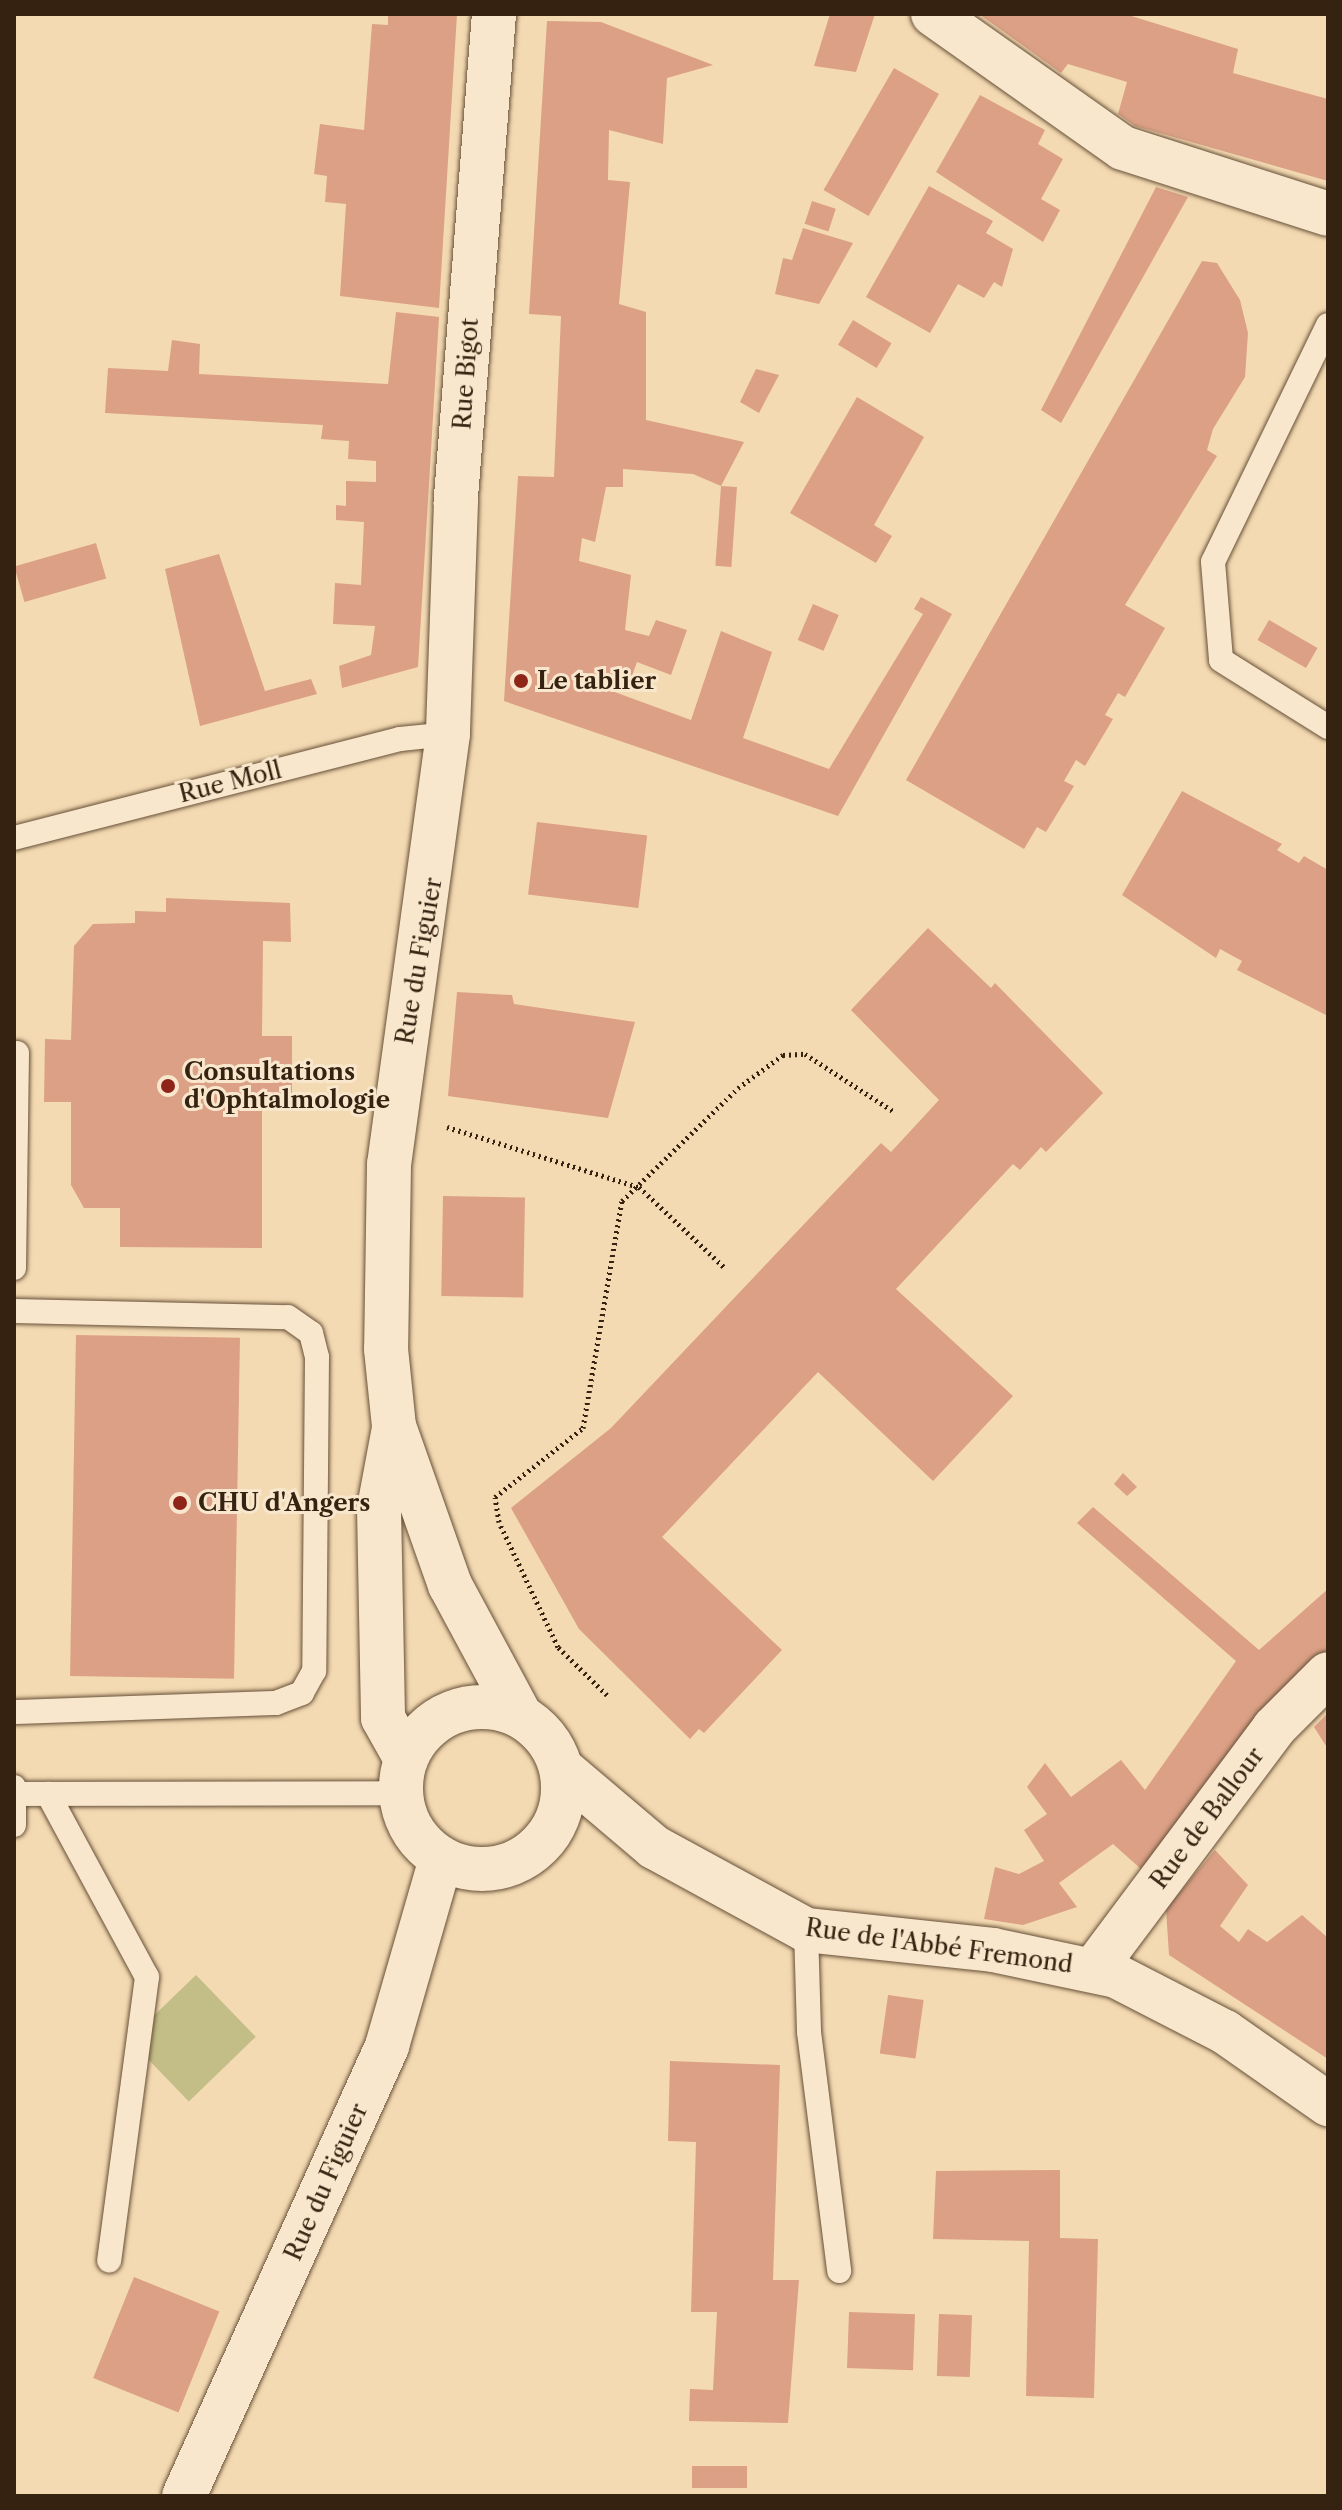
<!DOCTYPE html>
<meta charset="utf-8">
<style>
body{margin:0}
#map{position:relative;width:1342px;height:2510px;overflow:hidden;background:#f4dab2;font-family:"Libre Caslon Text",serif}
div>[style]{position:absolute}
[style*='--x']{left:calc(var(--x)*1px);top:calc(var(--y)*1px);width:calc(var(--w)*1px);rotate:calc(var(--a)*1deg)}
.green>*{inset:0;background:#c3bd87;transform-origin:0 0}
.building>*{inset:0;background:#dba086;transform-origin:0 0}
.path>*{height:5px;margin-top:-2.5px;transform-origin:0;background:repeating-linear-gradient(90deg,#362210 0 2px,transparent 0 6px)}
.roads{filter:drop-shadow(0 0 2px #665038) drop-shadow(0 0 2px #665038)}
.lane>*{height:24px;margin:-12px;padding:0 12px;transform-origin:12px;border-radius:12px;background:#f8e7cd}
.street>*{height:44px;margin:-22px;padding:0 22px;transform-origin:22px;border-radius:22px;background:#f8e7cd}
.street>.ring{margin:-22px;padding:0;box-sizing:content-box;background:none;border:44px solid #f8e7cd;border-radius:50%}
.dots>*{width:22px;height:22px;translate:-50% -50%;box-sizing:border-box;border:4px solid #f8e7cd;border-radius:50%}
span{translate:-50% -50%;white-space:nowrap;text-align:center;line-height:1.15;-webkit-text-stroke:6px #f8e7cd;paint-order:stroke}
.street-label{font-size:24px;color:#362210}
.poi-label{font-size:24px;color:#362210;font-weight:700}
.left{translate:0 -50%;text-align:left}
.frame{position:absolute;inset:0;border:16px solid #362210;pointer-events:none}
</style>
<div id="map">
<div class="green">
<i style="left:196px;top:1975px;width:86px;height:93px;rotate:46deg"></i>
</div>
<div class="building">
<i style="clip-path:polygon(388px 14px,457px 14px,439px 308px,340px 296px,346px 204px,325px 202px,327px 176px,314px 174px,320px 124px,364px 130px,372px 24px,388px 25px)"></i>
<i style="clip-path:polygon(830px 14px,875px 14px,856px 72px,814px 66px)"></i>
<i style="clip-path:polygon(979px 14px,1125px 14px,1238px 49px,1233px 73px,1328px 99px,1328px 181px,1135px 126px,1118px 114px,1127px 82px,1068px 64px,1061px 73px)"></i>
<i style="clip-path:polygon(547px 21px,601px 22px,713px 65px,667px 78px,663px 144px,609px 130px,608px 180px,630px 182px,619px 304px,646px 312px,646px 420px,744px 442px,721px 486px,693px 474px,623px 469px,623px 487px,606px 487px,595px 542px,582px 538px,579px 561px,631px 575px,625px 630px,649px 636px,656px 620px,687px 630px,671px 675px,637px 662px,629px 684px,604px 677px,601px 687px,691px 720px,721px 631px,772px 652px,743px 738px,829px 769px,923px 614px,914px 609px,921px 597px,952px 614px,838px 816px,504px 701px,518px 476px,554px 477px,561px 316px,529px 314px)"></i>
<i style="left:894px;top:68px;width:52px;height:141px;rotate:30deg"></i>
<i style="clip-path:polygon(980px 95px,1045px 130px,1038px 144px,1063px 159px,1041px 199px,1060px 210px,1043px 242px,936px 172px)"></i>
<i style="clip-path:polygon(929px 186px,993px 221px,986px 233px,1013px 249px,1002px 287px,994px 282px,984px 298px,958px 284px,930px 333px,866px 297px)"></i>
<i style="clip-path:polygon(1156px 187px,1188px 197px,1061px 423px,1041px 410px)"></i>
<i style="left:812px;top:201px;width:25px;height:24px;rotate:18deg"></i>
<i style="clip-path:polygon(803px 228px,853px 243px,819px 304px,775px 294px,783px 258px,792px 260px)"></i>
<i style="clip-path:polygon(1202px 261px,1217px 263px,1240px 300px,1248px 333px,1245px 377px,1213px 429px,1207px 450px,1217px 456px,1125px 605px,1165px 628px,1125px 697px,1118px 693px,1105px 715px,1113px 719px,1085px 766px,1076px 760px,1064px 781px,1074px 786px,1046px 832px,1037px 827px,1024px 849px,906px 780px)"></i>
<i style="clip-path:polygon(396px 312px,439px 317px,418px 667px,342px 688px,339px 666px,371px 655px,375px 626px,333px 624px,335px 583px,361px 585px,364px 522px,336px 520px,336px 505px,346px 506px,346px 481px,376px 482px,376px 461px,348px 459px,349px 441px,321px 439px,323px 425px,105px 413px,108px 368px,168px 371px,172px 340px,200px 344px,199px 374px,388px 384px)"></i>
<i style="left:853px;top:320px;width:45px;height:29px;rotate:31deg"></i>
<i style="clip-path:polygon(756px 369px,779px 375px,759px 413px,740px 402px)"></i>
<i style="clip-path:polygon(857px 397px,924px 437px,874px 525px,892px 536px,876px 563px,790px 513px)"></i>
<i style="left:721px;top:486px;width:16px;height:80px;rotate:4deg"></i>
<i style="left:96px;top:543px;width:37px;height:85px;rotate:74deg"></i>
<i style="clip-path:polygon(219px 554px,265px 691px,311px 679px,317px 694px,200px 726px,165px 569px)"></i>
<i style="left:813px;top:604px;width:28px;height:39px;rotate:23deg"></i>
<i style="left:1269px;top:620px;width:56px;height:23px;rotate:30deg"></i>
<i style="clip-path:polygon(1182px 791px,1282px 844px,1277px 850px,1299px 863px,1304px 856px,1328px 870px,1328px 1016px,1237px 970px,1242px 961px,1220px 949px,1216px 958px,1122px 895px)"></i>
<i style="left:537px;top:822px;width:111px;height:73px;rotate:7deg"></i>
<i style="clip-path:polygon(166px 898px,290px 903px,291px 942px,263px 941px,262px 1036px,292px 1036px,292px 1108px,262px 1108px,262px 1248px,120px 1247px,120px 1208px,84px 1208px,71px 1185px,71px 1102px,44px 1102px,45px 1039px,71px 1040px,74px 946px,93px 924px,135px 923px,135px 911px,166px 912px)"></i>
<i style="clip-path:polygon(928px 928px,991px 988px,995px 983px,1103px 1093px,1046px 1152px,1041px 1147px,1020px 1170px,1013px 1164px,896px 1289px,1013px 1396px,933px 1481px,818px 1372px,662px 1537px,782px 1650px,704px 1733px,699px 1729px,690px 1739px,579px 1629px,511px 1508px,611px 1428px,881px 1143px,891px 1152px,939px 1100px,851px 1010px)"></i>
<i style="clip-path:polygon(457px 992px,512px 995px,514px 1004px,635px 1022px,608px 1118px,448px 1096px)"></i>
<i style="left:443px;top:1196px;width:82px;height:100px;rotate:1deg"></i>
<i style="left:76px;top:1335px;width:164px;height:341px;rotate:1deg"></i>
<i style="clip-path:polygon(1123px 1473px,1137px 1487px,1127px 1496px,1114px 1484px)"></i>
<i style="clip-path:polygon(1093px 1507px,1259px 1650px,1328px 1589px,1328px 1650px,1278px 1698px,1141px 1869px,1113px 1844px,1059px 1883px,1077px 1907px,1023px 1925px,984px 1919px,995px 1867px,1019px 1874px,1044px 1861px,1024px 1830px,1047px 1814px,1027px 1787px,1045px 1763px,1071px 1797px,1121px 1760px,1145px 1790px,1236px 1661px,1077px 1523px)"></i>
<i style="clip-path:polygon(1328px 1713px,1328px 1749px,1314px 1727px)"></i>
<i style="clip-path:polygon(1215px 1850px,1248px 1885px,1220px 1926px,1239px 1942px,1248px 1929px,1267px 1942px,1302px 1915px,1328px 1938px,1328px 2059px,1169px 1955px,1166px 1909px)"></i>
<i style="left:888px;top:1995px;width:36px;height:59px;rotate:8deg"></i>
<i style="clip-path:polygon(670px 2061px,780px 2065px,773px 2280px,799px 2280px,788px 2423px,689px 2421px,690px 2389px,713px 2390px,717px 2312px,691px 2312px,696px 2142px,668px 2141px)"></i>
<i style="clip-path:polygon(1060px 2170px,1060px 2238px,1098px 2239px,1094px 2398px,1026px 2396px,1029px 2241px,933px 2239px,936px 2171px)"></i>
<i style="left:134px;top:2277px;width:92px;height:109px;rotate:22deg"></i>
<i style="left:849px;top:2312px;width:66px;height:56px;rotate:2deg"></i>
<i style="left:939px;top:2314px;width:33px;height:62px;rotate:2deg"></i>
<i style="left:692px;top:2466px;width:55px;height:22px"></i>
</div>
<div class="path">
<i style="--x:447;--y:1127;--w:201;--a:17.4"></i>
<i style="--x:639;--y:1187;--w:118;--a:43.3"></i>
<i style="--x:607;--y:1695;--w:69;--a:-135.6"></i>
<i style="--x:558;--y:1647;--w:138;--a:-115.3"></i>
<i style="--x:499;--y:1522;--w:25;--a:-99"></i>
<i style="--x:495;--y:1497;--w:112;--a:-38.1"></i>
<i style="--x:583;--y:1428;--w:230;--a:-80.3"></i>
<i style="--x:622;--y:1201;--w:162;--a:-44.2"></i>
<i style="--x:738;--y:1088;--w:56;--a:-36.3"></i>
<i style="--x:783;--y:1055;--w:22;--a:-3"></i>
<i style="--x:805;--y:1054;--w:105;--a:32.9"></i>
</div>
<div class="roads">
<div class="lane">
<i style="--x:1328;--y:325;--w:263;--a:115.9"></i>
<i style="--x:1213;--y:562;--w:98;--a:85.3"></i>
<i style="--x:1221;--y:660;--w:126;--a:32.1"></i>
<i style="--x:14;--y:838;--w:398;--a:-14.4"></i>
<i style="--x:400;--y:739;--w:48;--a:-5.9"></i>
<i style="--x:14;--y:1268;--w:215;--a:-89.2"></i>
<i style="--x:14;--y:1311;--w:274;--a:1.3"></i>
<i style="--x:288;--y:1317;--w:28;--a:35"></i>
<i style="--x:311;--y:1333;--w:25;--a:76"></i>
<i style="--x:317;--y:1357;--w:314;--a:90.5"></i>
<i style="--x:314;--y:1671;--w:25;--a:119"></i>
<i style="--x:302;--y:1693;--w:28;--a:159"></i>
<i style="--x:276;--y:1703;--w:262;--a:178"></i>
<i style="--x:14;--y:1787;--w:38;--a:90"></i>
<i style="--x:14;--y:1794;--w:386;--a:-0.1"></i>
<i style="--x:48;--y:1794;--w:208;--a:61.6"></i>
<i style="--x:147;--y:1977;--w:286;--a:97.6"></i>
<i style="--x:806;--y:1930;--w:102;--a:88.3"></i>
<i style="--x:809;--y:2032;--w:241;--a:82.8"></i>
</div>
<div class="street">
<i style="--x:494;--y:14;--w:489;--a:94.5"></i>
<i style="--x:456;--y:502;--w:232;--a:92"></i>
<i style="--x:448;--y:734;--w:434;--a:97.8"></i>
<i style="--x:389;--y:1164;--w:185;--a:90.9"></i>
<i style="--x:386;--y:1349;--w:77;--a:84.1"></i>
<i style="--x:394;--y:1426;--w:169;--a:70.6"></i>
<i style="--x:450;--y:1585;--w:148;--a:61.7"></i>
<i style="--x:933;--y:14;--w:232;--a:35.2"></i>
<i style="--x:1123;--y:148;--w:215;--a:17.8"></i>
<i style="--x:394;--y:1428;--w:81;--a:100.6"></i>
<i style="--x:379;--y:1508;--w:210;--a:88.9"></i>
<i style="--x:383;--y:1718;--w:47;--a:60.7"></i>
<i class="ring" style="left:401px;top:1707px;width:118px;height:118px"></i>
<i style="--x:562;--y:1769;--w:121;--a:40.3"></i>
<i style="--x:654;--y:1847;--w:173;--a:28.6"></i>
<i style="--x:806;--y:1930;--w:188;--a:6.1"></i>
<i style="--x:993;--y:1950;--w:126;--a:11.9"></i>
<i style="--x:1116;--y:1976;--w:123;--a:27.2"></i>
<i style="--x:1225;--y:2032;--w:126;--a:35"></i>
<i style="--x:1094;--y:1969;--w:301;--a:-53.2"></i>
<i style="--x:1274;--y:1728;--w:76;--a:-45"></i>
<i style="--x:184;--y:2496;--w:494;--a:-65.7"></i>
<i style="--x:387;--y:2046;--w:195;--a:-73.9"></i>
</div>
</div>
<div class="dots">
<i style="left:521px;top:681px;background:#8f2418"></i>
<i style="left:168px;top:1086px;background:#8f2418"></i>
<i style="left:180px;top:1503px;background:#8f2418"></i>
</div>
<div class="street-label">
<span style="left:466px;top:374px;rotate:-86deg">Rue Bigot</span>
<span style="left:230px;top:782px;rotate:-14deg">Rue Moll</span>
<span style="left:419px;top:961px;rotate:-80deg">Rue du Figuier</span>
<span style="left:1207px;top:1818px;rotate:-53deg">Rue de Ballour</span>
<span style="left:939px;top:1946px;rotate:8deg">Rue de l'Abbé Fremond</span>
<span style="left:326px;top:2182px;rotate:-66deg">Rue du Figuier</span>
</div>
<div class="poi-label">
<span class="left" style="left:537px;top:681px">Le tablier</span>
<span class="left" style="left:184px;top:1086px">Consultations<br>d'Ophtalmologie</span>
<span class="left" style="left:198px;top:1503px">CHU d'Angers</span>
</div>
<div class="frame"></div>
</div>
